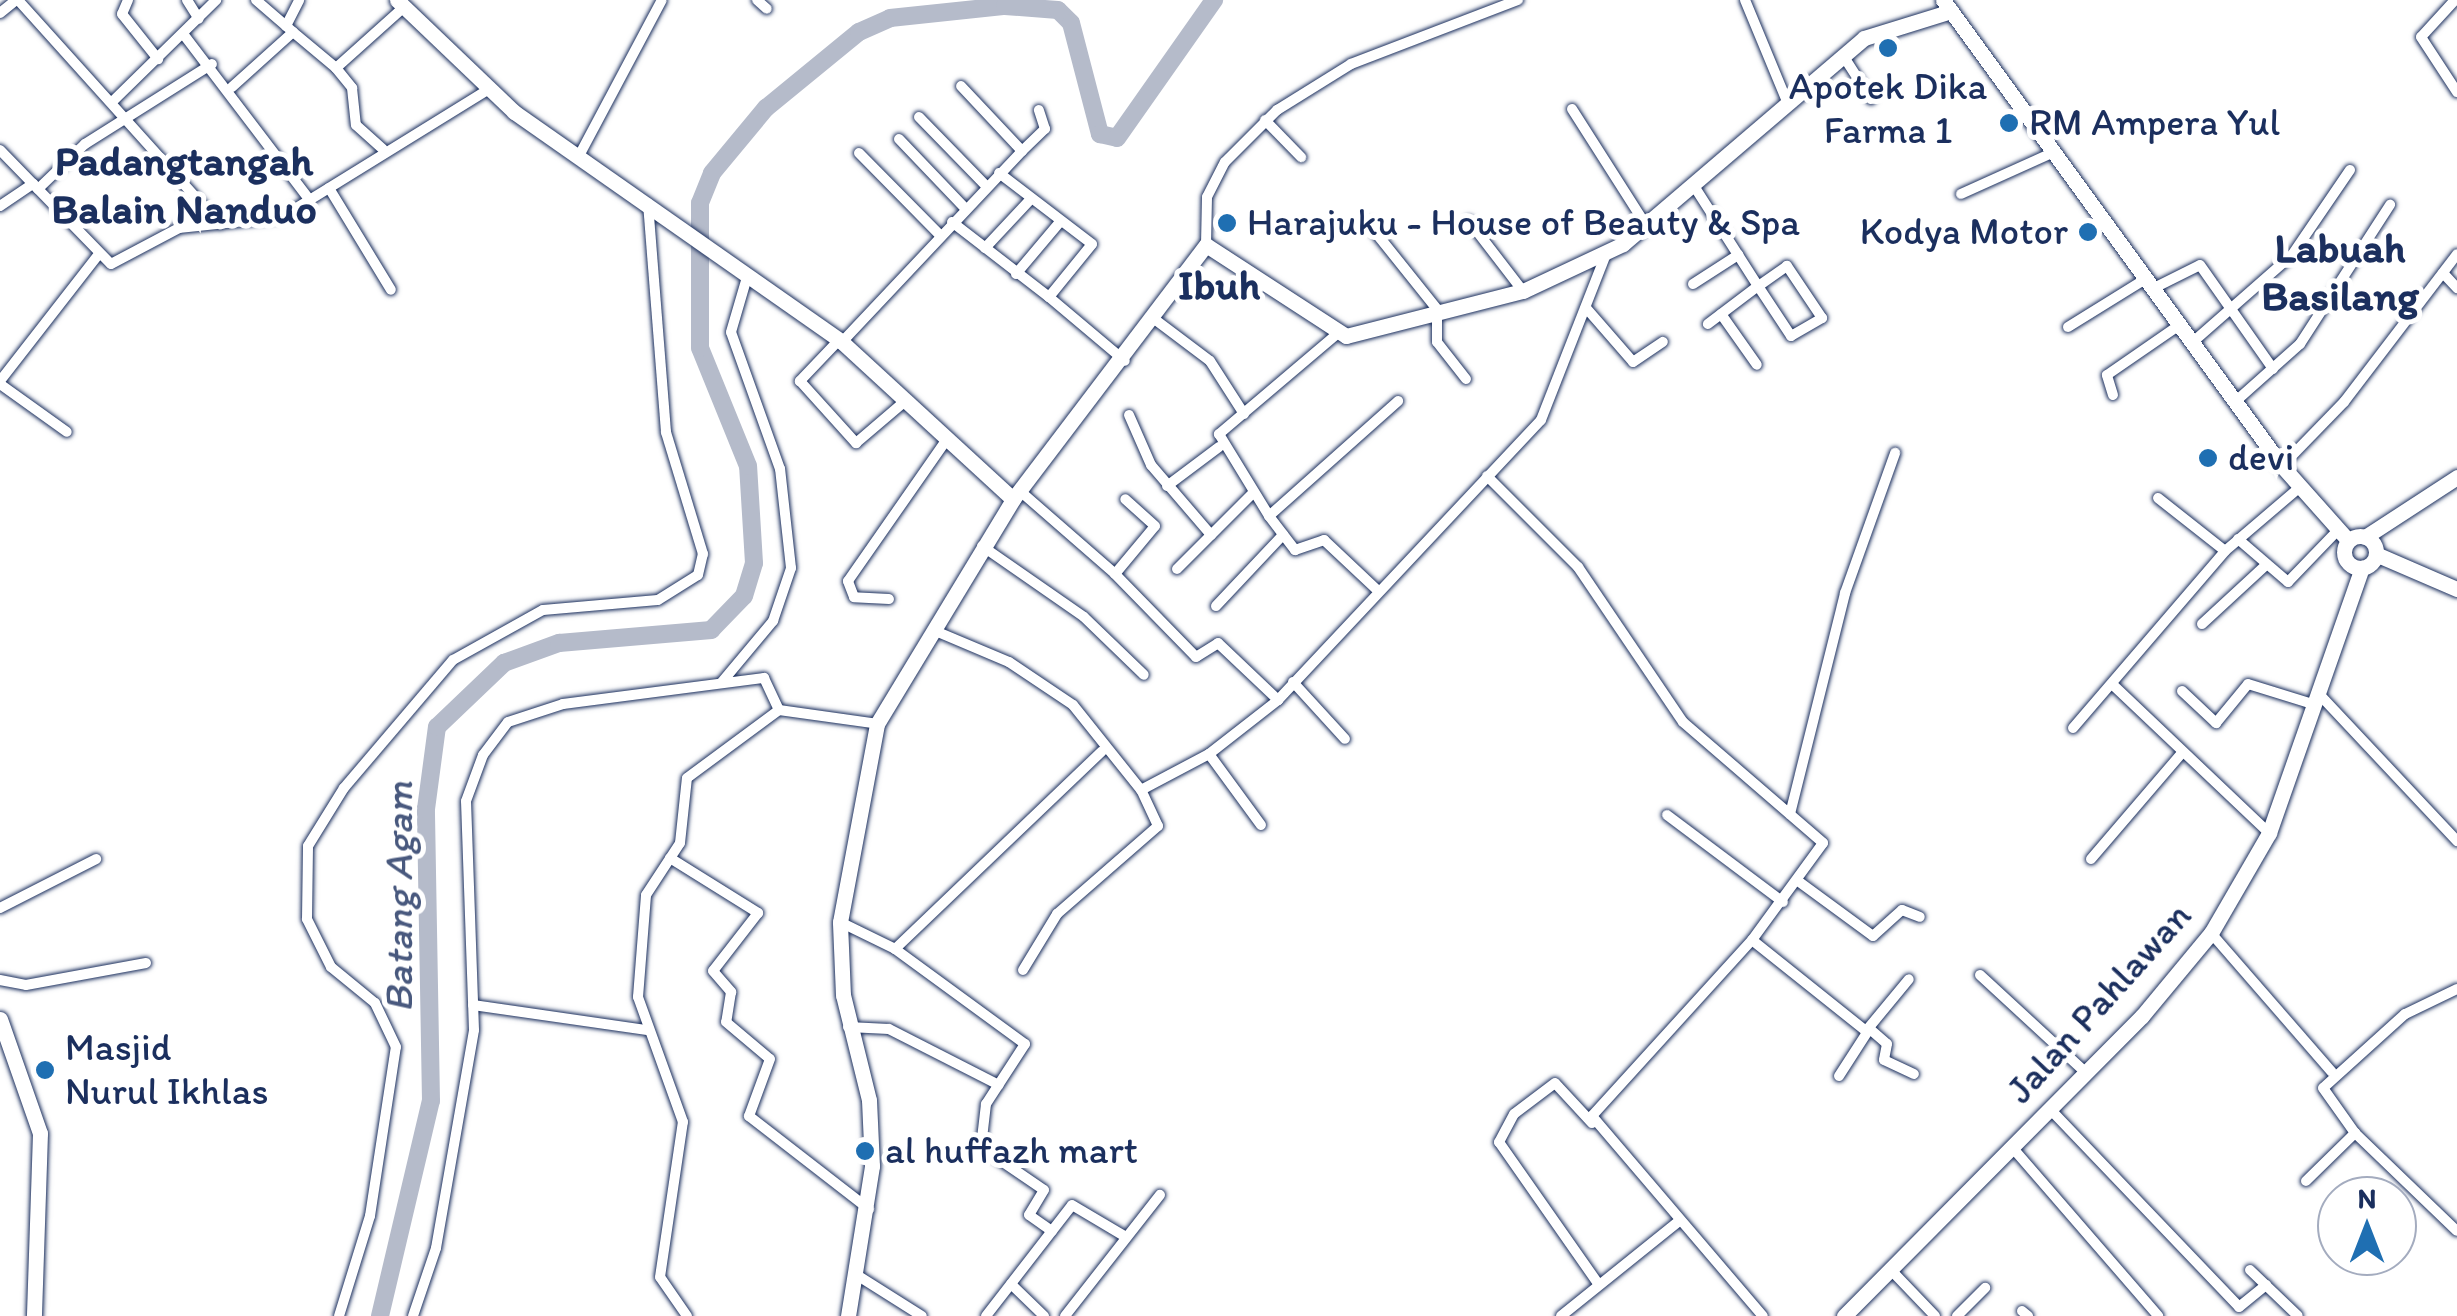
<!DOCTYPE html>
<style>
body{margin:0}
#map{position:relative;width:2457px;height:1316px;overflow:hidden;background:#fff;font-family:Itim,sans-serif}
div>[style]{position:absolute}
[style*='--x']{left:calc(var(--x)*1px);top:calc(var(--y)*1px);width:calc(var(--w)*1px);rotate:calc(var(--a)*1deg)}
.river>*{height:18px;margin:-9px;padding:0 9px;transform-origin:9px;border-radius:9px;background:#b5bbca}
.roads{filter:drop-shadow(0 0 2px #1b2f5e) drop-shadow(0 0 2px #1b2f5e)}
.street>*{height:10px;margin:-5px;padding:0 5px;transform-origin:5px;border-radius:5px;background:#fff}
.secondary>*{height:15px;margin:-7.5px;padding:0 7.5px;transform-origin:7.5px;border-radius:7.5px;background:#fff}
.primary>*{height:15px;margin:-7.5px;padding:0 7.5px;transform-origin:7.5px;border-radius:7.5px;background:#fff}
.primary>.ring{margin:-7.5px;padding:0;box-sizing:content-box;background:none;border:15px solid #fff;border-radius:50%}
.dots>*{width:28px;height:28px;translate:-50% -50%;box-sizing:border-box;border:5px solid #fff;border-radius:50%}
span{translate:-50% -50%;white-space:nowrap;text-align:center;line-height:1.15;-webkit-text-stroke:10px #fff;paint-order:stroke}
.poi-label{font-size:38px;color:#1b2f5e}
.left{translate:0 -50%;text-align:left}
.right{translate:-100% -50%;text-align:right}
.street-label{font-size:38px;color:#1b2f5e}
.water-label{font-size:40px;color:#49597e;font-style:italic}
.quarter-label{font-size:42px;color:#1b2f5e;font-weight:700}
.north{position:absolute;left:2317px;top:1176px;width:100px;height:100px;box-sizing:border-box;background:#fff;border:2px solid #a4acbf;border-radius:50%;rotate:0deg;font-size:28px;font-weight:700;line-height:40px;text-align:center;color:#1b2f5e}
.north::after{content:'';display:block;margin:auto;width:35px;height:45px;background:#1f6fb2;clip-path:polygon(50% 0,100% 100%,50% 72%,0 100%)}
</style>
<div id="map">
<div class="river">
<i style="--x:380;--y:1316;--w:221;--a:-76.7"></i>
<i style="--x:431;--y:1101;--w:292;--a:-91"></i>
<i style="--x:426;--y:809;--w:83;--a:-82.4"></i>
<i style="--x:437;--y:727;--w:93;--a:-43.7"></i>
<i style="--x:504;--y:663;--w:59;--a:-20"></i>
<i style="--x:559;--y:643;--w:153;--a:-4.9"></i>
<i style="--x:711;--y:630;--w:47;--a:-45.9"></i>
<i style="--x:744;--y:596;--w:34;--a:-73"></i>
<i style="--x:754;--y:563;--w:97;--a:-93.5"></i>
<i style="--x:748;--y:466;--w:127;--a:-112.1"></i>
<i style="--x:700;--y:348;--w:145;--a:-90"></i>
<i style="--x:700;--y:203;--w:32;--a:-68"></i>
<i style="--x:712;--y:173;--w:85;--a:-50.3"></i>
<i style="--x:766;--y:108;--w:120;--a:-39.3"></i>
<i style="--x:859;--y:32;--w:34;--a:-24"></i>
<i style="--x:890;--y:18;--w:116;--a:-6"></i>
<i style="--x:1005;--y:6;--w:53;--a:4.3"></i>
<i style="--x:1058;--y:10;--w:18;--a:45"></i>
<i style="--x:1071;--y:23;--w:115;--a:75.4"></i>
<i style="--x:1100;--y:134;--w:17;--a:13"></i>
<i style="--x:1117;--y:138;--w:169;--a:-54.9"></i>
</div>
<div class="roads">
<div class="street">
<i style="--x:18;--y:0;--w:302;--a:48"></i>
<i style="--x:128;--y:0;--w:15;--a:113"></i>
<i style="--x:122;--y:14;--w:58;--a:51.3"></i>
<i style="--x:187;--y:0;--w:22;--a:58"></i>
<i style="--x:256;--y:0;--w:49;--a:40.9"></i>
<i style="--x:757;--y:0;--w:13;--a:42"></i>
<i style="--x:1745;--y:0;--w:107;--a:67.5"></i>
<i style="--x:2455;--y:0;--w:50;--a:132.6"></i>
<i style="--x:2421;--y:37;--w:66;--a:56.8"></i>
<i style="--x:0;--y:13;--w:21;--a:-39"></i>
<i style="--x:286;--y:26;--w:29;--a:-63"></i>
<i style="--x:184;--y:35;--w:206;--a:52.7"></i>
<i style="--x:1844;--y:57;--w:50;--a:57.3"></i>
<i style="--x:336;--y:68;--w:26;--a:51"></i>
<i style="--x:352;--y:88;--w:37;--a:84"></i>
<i style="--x:356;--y:125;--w:36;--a:42"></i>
<i style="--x:232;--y:87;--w:82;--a:-42"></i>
<i style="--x:293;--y:32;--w:56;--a:39.9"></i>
<i style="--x:336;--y:68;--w:91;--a:-41.9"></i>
<i style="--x:112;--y:102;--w:146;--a:-44.4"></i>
<i style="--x:1572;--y:109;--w:138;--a:57.5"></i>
<i style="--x:919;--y:117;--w:96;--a:45.8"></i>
<i style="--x:1265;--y:120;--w:52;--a:45.8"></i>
<i style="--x:899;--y:139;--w:95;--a:46.3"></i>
<i style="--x:0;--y:150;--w:159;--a:45.8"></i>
<i style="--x:111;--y:264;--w:77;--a:-27.9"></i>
<i style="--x:179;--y:228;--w:104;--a:-6.1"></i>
<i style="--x:282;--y:217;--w:242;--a:-31.7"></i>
<i style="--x:1022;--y:151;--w:32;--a:-44"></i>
<i style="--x:1045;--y:129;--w:20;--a:-108"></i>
<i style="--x:859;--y:153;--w:115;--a:45.4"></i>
<i style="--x:580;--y:154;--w:174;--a:-62"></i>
<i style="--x:1694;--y:186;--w:119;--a:57.4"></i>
<i style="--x:1758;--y:286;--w:60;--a:56.6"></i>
<i style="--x:1791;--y:336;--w:36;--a:-30"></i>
<i style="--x:1822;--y:318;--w:63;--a:-123.9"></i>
<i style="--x:1787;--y:266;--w:35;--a:145"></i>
<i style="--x:1758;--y:286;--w:63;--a:142.8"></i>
<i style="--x:329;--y:188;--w:119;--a:58.7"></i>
<i style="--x:38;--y:189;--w:65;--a:-43.8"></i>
<i style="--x:85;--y:144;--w:150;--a:-32.2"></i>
<i style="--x:1961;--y:194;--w:102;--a:-24.3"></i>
<i style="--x:0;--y:206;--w:40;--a:-34"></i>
<i style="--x:1469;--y:221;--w:88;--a:52.4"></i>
<i style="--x:952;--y:222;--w:123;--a:37.7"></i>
<i style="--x:1049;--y:297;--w:68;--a:-50.9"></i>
<i style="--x:1092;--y:244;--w:117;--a:-142.6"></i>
<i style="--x:1368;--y:223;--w:115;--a:51.3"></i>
<i style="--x:1206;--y:245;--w:48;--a:-88.8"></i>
<i style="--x:1207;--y:197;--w:39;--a:-63"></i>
<i style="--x:1225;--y:162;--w:74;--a:-45"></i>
<i style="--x:1277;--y:110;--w:87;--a:-31.9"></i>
<i style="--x:1351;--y:64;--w:179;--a:-21"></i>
<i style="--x:985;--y:248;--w:64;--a:-46.9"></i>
<i style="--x:2443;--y:273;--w:21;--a:47"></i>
<i style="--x:1016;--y:274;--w:68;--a:-49.8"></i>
<i style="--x:1693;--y:284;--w:54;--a:-32.8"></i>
<i style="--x:2154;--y:288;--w:51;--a:-26.6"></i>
<i style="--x:2200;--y:265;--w:127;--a:54.9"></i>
<i style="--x:1049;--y:297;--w:99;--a:40.1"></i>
<i style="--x:1587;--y:309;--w:70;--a:49"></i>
<i style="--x:1633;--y:362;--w:36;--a:-34"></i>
<i style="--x:1437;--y:314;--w:28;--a:90"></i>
<i style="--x:1437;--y:342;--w:47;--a:51.9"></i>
<i style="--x:1721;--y:314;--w:62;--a:54.8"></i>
<i style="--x:1157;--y:321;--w:66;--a:37"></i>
<i style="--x:1210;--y:361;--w:63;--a:57.3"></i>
<i style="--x:2068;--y:327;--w:93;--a:-31.8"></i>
<i style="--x:1337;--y:334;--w:155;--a:139.7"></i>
<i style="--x:1219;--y:434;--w:96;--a:58.6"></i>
<i style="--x:1269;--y:516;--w:173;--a:-41.7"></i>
<i style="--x:839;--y:340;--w:57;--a:133.6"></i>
<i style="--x:800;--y:381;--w:84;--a:47.9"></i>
<i style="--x:856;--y:443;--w:63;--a:-40.5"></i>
<i style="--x:2194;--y:341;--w:130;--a:-41.3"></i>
<i style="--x:2292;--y:255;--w:103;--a:-55.7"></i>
<i style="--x:842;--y:342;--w:262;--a:-46.7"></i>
<i style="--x:1022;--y:151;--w:89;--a:-133.2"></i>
<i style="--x:0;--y:381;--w:161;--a:-52.1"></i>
<i style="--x:0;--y:384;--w:82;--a:35.6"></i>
<i style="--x:2113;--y:395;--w:21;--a:-107"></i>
<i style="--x:2107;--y:375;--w:90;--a:-34.6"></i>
<i style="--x:2236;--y:401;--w:86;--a:-41.7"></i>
<i style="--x:2300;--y:344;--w:166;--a:-57.1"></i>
<i style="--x:1129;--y:415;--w:55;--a:66.3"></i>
<i style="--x:1151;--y:465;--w:92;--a:49.4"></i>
<i style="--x:1211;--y:535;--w:59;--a:-45"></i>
<i style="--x:2282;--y:466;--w:89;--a:-45.9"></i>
<i style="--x:2344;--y:402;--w:186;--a:-52.6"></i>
<i style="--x:1487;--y:476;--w:129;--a:45"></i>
<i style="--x:1578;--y:567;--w:187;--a:55.9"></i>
<i style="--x:1683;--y:722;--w:185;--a:40.8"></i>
<i style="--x:1823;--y:843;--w:120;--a:126.2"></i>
<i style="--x:1752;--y:940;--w:238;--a:132.3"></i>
<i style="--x:1592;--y:1116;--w:263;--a:49.5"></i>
<i style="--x:1167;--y:486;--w:65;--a:-36.9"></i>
<i style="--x:1020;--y:491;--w:126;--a:41.1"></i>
<i style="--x:1115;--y:574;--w:62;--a:-50.2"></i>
<i style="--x:1155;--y:526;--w:40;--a:-138"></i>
<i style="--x:2158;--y:498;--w:85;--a:38.3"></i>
<i style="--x:1269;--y:516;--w:43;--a:52.6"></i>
<i style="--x:1295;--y:550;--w:31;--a:-19"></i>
<i style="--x:1324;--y:540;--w:71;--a:43.3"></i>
<i style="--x:2238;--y:539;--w:66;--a:40.7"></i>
<i style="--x:2288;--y:582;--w:72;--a:-46.1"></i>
<i style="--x:982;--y:546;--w:124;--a:34.8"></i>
<i style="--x:1084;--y:617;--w:83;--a:44"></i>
<i style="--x:1177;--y:569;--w:48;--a:-45"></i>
<i style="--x:1115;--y:574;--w:116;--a:45.7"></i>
<i style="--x:1196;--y:657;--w:26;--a:-32"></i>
<i style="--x:1218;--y:643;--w:83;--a:43.5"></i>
<i style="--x:889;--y:599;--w:35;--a:-177"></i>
<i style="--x:854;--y:597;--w:17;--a:-111"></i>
<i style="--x:848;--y:581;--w:173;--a:-55.1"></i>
<i style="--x:1216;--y:606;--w:98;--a:-46.7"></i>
<i style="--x:2202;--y:624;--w:87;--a:-42.7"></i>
<i style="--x:933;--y:630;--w:82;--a:22.8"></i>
<i style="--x:1009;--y:662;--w:77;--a:33.9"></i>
<i style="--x:1073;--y:705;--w:109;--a:51.3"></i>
<i style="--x:1141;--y:790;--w:77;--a:-27.9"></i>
<i style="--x:1209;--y:754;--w:88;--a:-38"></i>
<i style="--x:1278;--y:700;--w:384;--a:-46.8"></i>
<i style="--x:1541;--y:420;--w:178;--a:-68.6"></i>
<i style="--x:722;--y:682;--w:80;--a:-50.1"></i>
<i style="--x:773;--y:621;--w:56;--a:-71.2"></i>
<i style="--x:791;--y:568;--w:100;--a:-96.3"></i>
<i style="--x:780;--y:469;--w:145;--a:-109.7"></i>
<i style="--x:731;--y:332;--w:60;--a:-73.7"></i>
<i style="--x:1293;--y:682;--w:77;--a:47.6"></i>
<i style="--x:2112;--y:684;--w:216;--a:43.5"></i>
<i style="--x:2182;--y:691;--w:47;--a:43.3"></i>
<i style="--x:2216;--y:723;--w:50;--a:-50.6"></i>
<i style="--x:2248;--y:684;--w:71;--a:17.2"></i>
<i style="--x:2319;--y:694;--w:202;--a:46.8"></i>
<i style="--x:2073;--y:728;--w:233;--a:-49.3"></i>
<i style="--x:2225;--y:551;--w:99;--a:-40.5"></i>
<i style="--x:1209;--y:754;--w:88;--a:53.8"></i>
<i style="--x:1790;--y:814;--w:228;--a:-76"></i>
<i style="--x:1845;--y:593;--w:149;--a:-70.3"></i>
<i style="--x:1667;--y:815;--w:145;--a:36.9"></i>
<i style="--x:670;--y:858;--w:104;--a:32"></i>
<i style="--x:758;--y:913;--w:73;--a:127.8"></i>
<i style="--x:713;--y:971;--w:28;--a:49"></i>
<i style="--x:731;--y:992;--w:30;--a:99"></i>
<i style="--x:726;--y:1022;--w:57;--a:40.1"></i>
<i style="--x:770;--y:1059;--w:61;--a:110.2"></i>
<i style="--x:749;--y:1116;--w:152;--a:37.8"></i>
<i style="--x:2091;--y:859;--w:138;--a:-49.4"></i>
<i style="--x:1798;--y:881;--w:93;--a:36.3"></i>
<i style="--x:1873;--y:936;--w:39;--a:-42"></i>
<i style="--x:1902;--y:910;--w:19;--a:21"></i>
<i style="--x:0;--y:908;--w:108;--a:-27"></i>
<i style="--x:840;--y:922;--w:61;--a:26.1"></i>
<i style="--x:895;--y:949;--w:161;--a:36.2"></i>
<i style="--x:1025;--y:1044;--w:72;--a:123"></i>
<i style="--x:986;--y:1104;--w:43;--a:96.6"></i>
<i style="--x:981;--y:1147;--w:76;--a:34.3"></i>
<i style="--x:1044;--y:1190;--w:29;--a:121"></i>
<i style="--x:1029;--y:1215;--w:28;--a:35"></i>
<i style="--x:2211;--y:933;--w:184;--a:49"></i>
<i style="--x:1752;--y:940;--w:146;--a:38.6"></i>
<i style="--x:1866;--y:1031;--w:67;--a:-50.4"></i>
<i style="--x:895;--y:949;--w:286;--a:-43.7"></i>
<i style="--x:1023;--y:970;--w:66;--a:-58.7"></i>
<i style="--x:1057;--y:914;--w:134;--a:-41.1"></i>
<i style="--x:1158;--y:826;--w:40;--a:-115"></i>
<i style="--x:1980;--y:975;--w:142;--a:42.7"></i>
<i style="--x:0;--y:980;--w:26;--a:11"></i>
<i style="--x:26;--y:985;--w:122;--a:-10.4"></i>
<i style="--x:2457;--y:989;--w:58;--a:154.3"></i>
<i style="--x:2405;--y:1014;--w:110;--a:137.9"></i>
<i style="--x:2323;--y:1088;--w:55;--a:54.6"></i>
<i style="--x:2355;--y:1133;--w:141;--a:43.9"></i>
<i style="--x:473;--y:1005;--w:176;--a:8.2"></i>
<i style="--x:848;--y:1027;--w:41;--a:2.8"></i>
<i style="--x:889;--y:1029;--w:123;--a:27"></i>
<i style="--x:1871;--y:1030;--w:21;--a:41"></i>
<i style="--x:1887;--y:1044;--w:16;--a:101"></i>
<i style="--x:1884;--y:1060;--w:33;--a:25"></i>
<i style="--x:1839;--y:1076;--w:54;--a:-57.2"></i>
<i style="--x:2049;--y:1108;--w:275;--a:46.3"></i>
<i style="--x:2239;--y:1307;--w:35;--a:-39"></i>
<i style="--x:1592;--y:1123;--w:54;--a:-132.8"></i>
<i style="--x:1555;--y:1083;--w:51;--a:142.9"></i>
<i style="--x:1514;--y:1114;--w:32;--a:118"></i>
<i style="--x:1499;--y:1142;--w:174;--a:55"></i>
<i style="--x:2011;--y:1146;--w:225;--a:49.1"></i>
<i style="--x:2306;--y:1181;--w:69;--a:-44.4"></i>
<i style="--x:1890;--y:1269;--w:65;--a:46.2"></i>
<i style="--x:2250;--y:1270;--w:66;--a:43.8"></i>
<i style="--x:860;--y:1277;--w:73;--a:32.2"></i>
<i style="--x:1011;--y:1284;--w:46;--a:44.1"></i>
<i style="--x:2022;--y:1311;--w:8;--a:40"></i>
<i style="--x:339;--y:1316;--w:105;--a:-72.8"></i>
<i style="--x:370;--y:1216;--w:171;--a:-81.3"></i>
<i style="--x:396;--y:1047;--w:49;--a:-115.5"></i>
<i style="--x:375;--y:1003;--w:57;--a:-140.7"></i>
<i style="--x:331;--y:967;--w:54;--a:-116.6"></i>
<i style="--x:307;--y:919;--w:73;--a:-89.2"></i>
<i style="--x:308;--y:846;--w:68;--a:-58.2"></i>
<i style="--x:344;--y:788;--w:168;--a:-49.6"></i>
<i style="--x:453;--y:660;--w:103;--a:-29.1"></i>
<i style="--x:543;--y:610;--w:115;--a:-5"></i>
<i style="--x:658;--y:600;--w:47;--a:-32"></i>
<i style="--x:698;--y:575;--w:22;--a:-77"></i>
<i style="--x:703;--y:554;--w:127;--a:-106.9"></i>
<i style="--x:666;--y:432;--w:229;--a:-94.5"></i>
<i style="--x:413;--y:1316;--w:72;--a:-71.3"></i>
<i style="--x:436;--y:1248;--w:221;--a:-80.1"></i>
<i style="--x:474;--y:1030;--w:229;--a:-92"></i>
<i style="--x:466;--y:801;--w:49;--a:-69.7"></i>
<i style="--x:483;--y:755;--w:41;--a:-52.9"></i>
<i style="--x:508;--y:722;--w:58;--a:-18.1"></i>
<i style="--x:563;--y:704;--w:203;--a:-7.4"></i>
<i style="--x:764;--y:678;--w:35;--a:65"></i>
<i style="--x:687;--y:1316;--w:47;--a:-124.7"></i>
<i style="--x:660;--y:1277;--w:157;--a:-81.6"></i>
<i style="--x:683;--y:1122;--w:133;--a:-109.8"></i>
<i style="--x:638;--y:997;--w:102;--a:-85.5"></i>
<i style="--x:646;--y:895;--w:62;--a:-56.8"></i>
<i style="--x:680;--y:843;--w:65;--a:-83.9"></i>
<i style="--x:687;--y:778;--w:114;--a:-36.5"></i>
<i style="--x:779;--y:710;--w:100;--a:8"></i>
<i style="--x:986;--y:1316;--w:140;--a:-52.2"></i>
<i style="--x:1072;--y:1205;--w:63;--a:30.7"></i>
<i style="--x:1065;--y:1316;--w:154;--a:-51.9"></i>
<i style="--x:1561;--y:1316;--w:150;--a:-38.8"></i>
<i style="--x:1957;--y:1316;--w:40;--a:-45"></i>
</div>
<div class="secondary">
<i style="--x:397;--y:0;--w:162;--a:43.7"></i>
<i style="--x:514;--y:112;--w:401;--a:35"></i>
<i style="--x:842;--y:342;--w:232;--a:42.6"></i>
<i style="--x:2365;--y:537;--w:110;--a:-33.1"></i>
<i style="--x:0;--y:1019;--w:121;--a:70.7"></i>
<i style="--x:40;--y:1133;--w:183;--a:91.9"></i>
<i style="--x:848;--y:1316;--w:152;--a:-80.9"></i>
<i style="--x:872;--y:1166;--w:66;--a:-92.6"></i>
<i style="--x:869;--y:1100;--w:108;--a:-103.9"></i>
<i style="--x:843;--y:995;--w:73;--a:-92.4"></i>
<i style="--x:840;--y:922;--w:201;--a:-79.4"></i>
<i style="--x:877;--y:724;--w:263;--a:-58.8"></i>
<i style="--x:1013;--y:499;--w:319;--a:-52.8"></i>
<i style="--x:1206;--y:245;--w:167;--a:33"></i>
<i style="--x:1346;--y:336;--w:183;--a:-14.3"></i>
<i style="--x:1523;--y:291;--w:110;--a:-25.2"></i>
<i style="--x:1623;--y:244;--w:317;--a:-40.5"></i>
<i style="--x:1864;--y:38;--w:91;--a:-17.2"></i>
<i style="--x:1844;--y:1316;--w:423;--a:-45.2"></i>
<i style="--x:2142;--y:1016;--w:108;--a:-50.3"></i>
<i style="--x:2211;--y:933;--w:116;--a:-59.9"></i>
<i style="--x:2269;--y:833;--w:281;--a:-70.7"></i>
</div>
<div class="primary">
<i style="--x:1943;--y:0;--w:576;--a:53.97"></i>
<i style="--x:2282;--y:466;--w:99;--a:48.3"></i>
<i class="ring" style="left:2344px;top:536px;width:17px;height:17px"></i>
<i style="--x:2378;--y:555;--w:86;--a:23.3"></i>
</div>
</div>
<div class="dots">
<i style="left:1888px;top:48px;background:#1f6fb2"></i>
<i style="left:2009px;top:123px;background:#1f6fb2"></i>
<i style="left:1227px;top:223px;background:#1f6fb2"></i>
<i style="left:2088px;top:232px;background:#1f6fb2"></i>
<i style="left:2208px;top:458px;background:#1f6fb2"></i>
<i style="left:45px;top:1070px;background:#1f6fb2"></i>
<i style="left:865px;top:1151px;background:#1f6fb2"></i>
</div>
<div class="poi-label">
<span style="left:1888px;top:109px">Apotek Dika<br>Farma 1</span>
<span class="left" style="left:2029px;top:123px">RM Ampera Yul</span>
<span class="left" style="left:1247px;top:223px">Harajuku - House of Beauty &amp; Spa</span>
<span class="right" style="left:2068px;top:232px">Kodya Motor</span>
<span class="left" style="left:2228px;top:458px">devi</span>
<span class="left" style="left:65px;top:1070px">Masjid<br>Nurul Ikhlas</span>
<span class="left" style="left:885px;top:1151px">al huffazh mart</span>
</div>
<div class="street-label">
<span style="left:2099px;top:1003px;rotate:-48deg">Jalan Pahlawan</span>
</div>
<div class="water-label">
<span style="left:398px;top:897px;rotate:-90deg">Batang Agam</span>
</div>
<div class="quarter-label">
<span style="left:184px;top:185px">Padangtangah<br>Balain Nanduo</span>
<span style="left:2340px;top:272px">Labuah<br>Basilang</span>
<span style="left:1219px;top:285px">Ibuh</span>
</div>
<div class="north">N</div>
</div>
